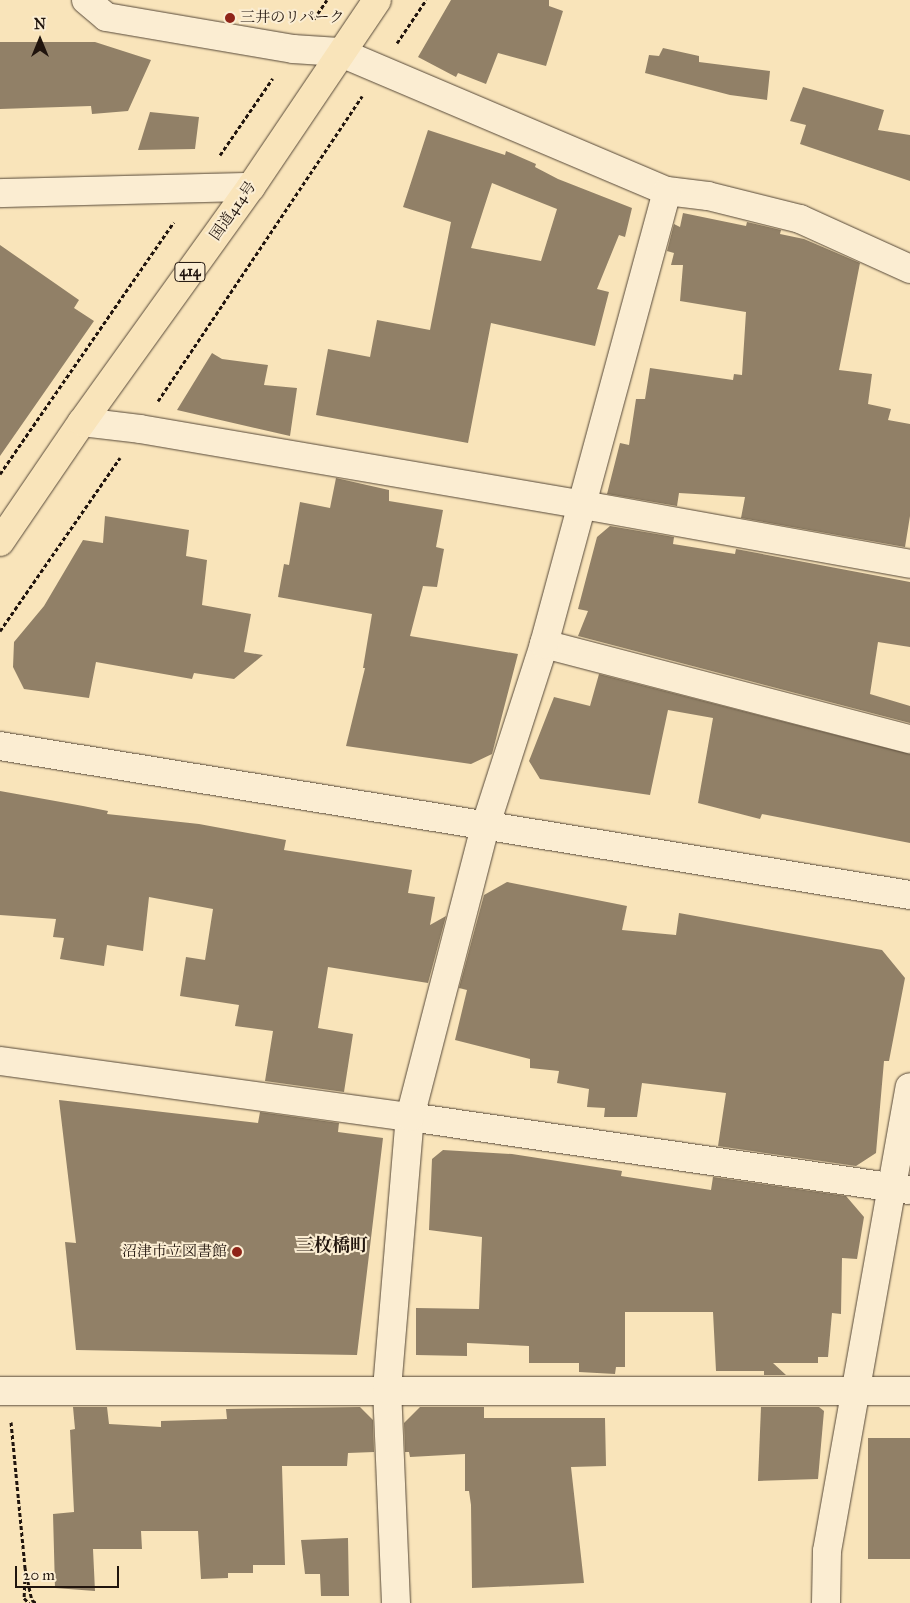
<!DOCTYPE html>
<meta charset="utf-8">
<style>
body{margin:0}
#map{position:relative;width:910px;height:1603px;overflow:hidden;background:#f9e4ba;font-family:"IM FELL Great Primer","Noto Serif JP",serif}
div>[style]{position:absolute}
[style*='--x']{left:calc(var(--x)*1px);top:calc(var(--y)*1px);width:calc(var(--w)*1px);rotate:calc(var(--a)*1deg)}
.building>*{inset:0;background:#918067;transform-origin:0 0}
.path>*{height:3px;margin-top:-1.5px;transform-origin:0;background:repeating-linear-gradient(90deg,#20140d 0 4px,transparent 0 6.5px)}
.roads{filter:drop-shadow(0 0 1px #564838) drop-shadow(0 0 1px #564838)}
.minor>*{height:28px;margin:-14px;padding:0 14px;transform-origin:14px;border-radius:14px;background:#fbedd2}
.tertiary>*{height:28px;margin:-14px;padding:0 14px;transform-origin:14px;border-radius:14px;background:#fbedd2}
.trunk>*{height:28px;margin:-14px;padding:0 14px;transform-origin:14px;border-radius:14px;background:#f9e4ba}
.dots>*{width:14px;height:14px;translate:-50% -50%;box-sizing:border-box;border:2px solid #fbedd2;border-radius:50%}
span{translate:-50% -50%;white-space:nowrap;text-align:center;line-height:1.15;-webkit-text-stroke:4px #fbedd2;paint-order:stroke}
.shield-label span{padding:1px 4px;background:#fbedd2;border:1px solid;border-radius:4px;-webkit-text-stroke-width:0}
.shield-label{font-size:14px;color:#20140d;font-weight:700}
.poi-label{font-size:15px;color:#20140d}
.left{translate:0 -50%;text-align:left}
.right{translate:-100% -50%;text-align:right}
.street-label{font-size:15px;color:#20140d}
.quarter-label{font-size:18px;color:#20140d;font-weight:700}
.north{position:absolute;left:15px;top:15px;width:50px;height:50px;-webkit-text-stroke:4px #fbedd2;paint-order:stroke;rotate:0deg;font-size:14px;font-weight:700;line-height:20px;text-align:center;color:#20140d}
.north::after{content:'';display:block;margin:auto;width:18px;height:22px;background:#20140d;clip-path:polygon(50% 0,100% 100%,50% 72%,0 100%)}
.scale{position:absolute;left:15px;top:1566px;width:104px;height:22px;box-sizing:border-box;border:2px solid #20140d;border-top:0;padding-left:6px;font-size:15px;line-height:18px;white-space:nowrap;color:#20140d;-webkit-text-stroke:4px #fbedd2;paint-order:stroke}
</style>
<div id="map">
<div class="building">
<i style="clip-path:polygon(451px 0,549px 0,549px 6px,563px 11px,546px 66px,498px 53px,486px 84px,458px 73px,456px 77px,418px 57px)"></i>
<i style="clip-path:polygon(0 42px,95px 42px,151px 60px,128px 111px,92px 114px,91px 106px,0 109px)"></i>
<i style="clip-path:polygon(663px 48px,699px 56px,699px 62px,770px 71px,767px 100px,730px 95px,645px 73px,649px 55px,659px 56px)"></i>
<i style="clip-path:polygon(803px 87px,884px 110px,878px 130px,910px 135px,910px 181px,800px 144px,806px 125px,790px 121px)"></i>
<i style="clip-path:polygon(150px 112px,199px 117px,195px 149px,138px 150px)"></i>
<i style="clip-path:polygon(evenodd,428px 130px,505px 155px,506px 151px,536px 164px,535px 167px,558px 179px,632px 208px,625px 237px,619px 235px,597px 289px,609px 292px,595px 346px,491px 323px,468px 443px,316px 415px,328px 349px,370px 357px,377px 320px,430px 330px,451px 222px,403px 207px,428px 130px,492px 183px,557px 209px,541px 261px,471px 248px,492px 183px)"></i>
<i style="clip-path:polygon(683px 213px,746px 226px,747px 222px,781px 230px,780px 234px,804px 239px,860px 263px,839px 370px,872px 374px,868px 404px,891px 409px,888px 420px,910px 424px,910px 516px,905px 547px,741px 518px,745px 497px,679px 493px,677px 506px,607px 494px,620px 443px,629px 445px,636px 399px,645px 399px,650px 368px,733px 380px,734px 374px,742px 375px,746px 312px,680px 301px,683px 265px,671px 265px,674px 253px,667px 251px,674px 224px,680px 227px)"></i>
<i style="clip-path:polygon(0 245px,79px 300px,74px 308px,94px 321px,0 456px)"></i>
<i style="clip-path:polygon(212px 353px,222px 359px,268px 365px,264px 385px,297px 388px,290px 436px,177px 410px)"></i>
<i style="clip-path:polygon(336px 478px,389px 490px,389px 501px,443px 510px,436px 547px,444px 549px,437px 587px,423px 586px,410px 636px,518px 654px,492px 754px,471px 764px,346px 746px,365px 668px,363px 668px,372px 614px,278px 597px,284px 564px,289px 565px,300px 502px,330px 508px)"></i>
<i style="clip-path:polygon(105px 516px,189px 530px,186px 556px,207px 560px,202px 605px,251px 614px,244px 652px,263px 655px,234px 679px,194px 673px,192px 679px,96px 662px,89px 698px,24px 689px,13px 667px,14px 642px,44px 606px,83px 540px,103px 543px)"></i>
<i style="clip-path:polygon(610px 526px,674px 537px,673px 544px,735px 554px,736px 549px,910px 582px,910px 647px,878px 642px,870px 694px,910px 706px,910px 723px,578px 636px,588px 611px,578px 609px,597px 537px)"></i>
<i style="clip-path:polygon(599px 674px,910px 754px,910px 843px,762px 814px,760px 819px,698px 803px,713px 718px,668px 710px,650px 795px,540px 779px,529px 761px,554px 697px,590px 706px)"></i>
<i style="clip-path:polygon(0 791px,83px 806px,108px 811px,107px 814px,199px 824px,286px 840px,284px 850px,412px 870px,408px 893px,435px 897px,430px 925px,446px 916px,428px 983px,328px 967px,318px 1028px,353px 1034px,344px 1092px,265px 1081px,273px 1031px,235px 1026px,239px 1005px,180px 996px,186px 957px,205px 960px,213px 909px,149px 897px,143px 951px,107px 945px,104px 966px,60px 959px,64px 938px,53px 937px,56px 919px,0 915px)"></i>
<i style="clip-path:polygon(507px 882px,627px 906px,622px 930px,676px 935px,679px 913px,882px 950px,905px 978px,889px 1061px,884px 1061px,876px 1153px,856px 1166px,718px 1146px,726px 1093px,642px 1083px,637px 1117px,604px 1117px,605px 1108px,587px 1107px,589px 1089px,557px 1083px,559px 1071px,530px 1068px,530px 1059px,455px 1040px,467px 990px,459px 988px,484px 895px)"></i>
<i style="clip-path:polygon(59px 1100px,258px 1123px,260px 1112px,339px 1123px,338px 1132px,383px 1138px,357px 1355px,76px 1350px,65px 1242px,76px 1243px)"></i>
<i style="clip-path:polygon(443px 1150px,512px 1154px,622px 1171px,621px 1176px,711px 1190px,713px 1177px,846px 1196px,864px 1217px,857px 1259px,842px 1258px,841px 1314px,832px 1313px,828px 1357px,818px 1357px,818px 1363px,773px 1363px,786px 1375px,764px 1375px,764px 1371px,716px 1371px,713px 1312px,625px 1312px,625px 1367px,616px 1367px,615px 1374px,579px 1372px,579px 1363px,529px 1363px,529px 1346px,467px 1343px,467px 1356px,416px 1355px,416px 1308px,479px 1309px,482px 1237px,429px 1230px,432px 1159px)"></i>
<i style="clip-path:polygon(73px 1407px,107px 1407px,109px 1424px,161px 1427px,161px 1421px,227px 1419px,226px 1409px,360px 1407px,373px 1420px,374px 1452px,348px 1453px,347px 1466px,282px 1466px,285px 1565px,253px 1565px,253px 1573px,228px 1573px,228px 1578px,201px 1579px,198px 1531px,141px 1531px,142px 1549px,93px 1549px,95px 1591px,55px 1588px,53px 1514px,74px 1512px,70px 1430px,75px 1429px)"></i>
<i style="clip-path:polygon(420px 1407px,484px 1407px,484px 1418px,605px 1418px,606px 1466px,571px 1467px,584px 1583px,472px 1588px,471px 1505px,469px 1491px,465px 1491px,465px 1454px,410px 1457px,409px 1452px,405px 1452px,404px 1423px)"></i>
<i style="clip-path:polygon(761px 1407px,819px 1407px,824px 1411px,818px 1479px,758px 1481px)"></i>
<i style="left:910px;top:1438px;width:121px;height:42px;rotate:90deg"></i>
<i style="clip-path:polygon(348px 1538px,349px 1596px,321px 1596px,320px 1574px,305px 1574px,301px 1540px)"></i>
</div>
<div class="path">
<i style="--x:314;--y:19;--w:23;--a:-56"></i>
<i style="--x:397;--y:43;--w:52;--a:-56"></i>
<i style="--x:220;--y:155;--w:93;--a:-55.5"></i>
<i style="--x:158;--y:401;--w:367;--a:-56.2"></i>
<i style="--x:0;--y:474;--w:306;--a:-55.4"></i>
<i style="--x:0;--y:631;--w:211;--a:-55.3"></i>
<i style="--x:11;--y:1422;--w:147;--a:84.5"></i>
<i style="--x:25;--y:1568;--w:33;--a:78"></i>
<i style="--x:32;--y:1600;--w:5;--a:37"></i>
<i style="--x:25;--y:1573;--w:25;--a:92"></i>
<i style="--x:24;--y:1598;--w:7;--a:45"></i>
</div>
<div class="roads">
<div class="minor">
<i style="--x:86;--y:0;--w:26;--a:40"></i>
<i style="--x:106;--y:17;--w:190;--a:9.7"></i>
<i style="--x:293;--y:49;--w:46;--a:3.7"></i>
<i style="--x:339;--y:52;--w:356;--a:23"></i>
<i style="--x:667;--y:191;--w:41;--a:7"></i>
<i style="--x:708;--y:196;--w:95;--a:14"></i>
<i style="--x:800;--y:219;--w:121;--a:24.4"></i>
<i style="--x:0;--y:193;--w:251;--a:-1.4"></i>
<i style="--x:82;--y:422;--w:58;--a:6.9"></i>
<i style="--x:140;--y:429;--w:449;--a:9.7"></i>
<i style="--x:583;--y:505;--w:332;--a:10.2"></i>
<i style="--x:544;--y:644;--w:378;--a:14.6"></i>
<i style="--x:0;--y:1061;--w:414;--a:7.8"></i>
<i style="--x:410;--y:1117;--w:505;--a:8.31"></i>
<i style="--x:0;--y:1391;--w:910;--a:0"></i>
<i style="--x:396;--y:1603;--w:214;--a:-92.4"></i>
<i style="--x:387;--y:1389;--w:273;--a:-85.2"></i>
<i style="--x:410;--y:1117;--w:303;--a:-75.5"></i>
<i style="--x:486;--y:824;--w:189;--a:-72.1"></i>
<i style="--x:544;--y:644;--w:469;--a:-74.8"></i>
<i style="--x:826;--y:1603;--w:52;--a:-88.9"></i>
<i style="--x:827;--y:1551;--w:471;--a:-79.9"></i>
</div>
<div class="tertiary">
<i style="--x:0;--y:746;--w:922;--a:9.3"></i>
</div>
<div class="trunk">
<i style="--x:0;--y:542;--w:145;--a:-55.7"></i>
<i style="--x:82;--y:422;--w:289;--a:-54.3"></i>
<i style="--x:251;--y:187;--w:225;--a:-56"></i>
</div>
</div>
<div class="dots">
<i style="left:230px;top:18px;background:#8f2418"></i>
<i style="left:237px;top:1252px;background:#8f2418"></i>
</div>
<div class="shield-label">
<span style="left:190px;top:272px">414</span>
</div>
<div class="poi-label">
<span class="left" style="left:240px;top:18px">三井のリパーク</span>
<span class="right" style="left:227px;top:1252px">沼津市立図書館</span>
</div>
<div class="street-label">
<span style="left:233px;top:211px;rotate:-55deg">国道414号</span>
</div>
<div class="quarter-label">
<span style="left:332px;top:1245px">三枚橋町</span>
</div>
<div class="north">N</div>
<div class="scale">20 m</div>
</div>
